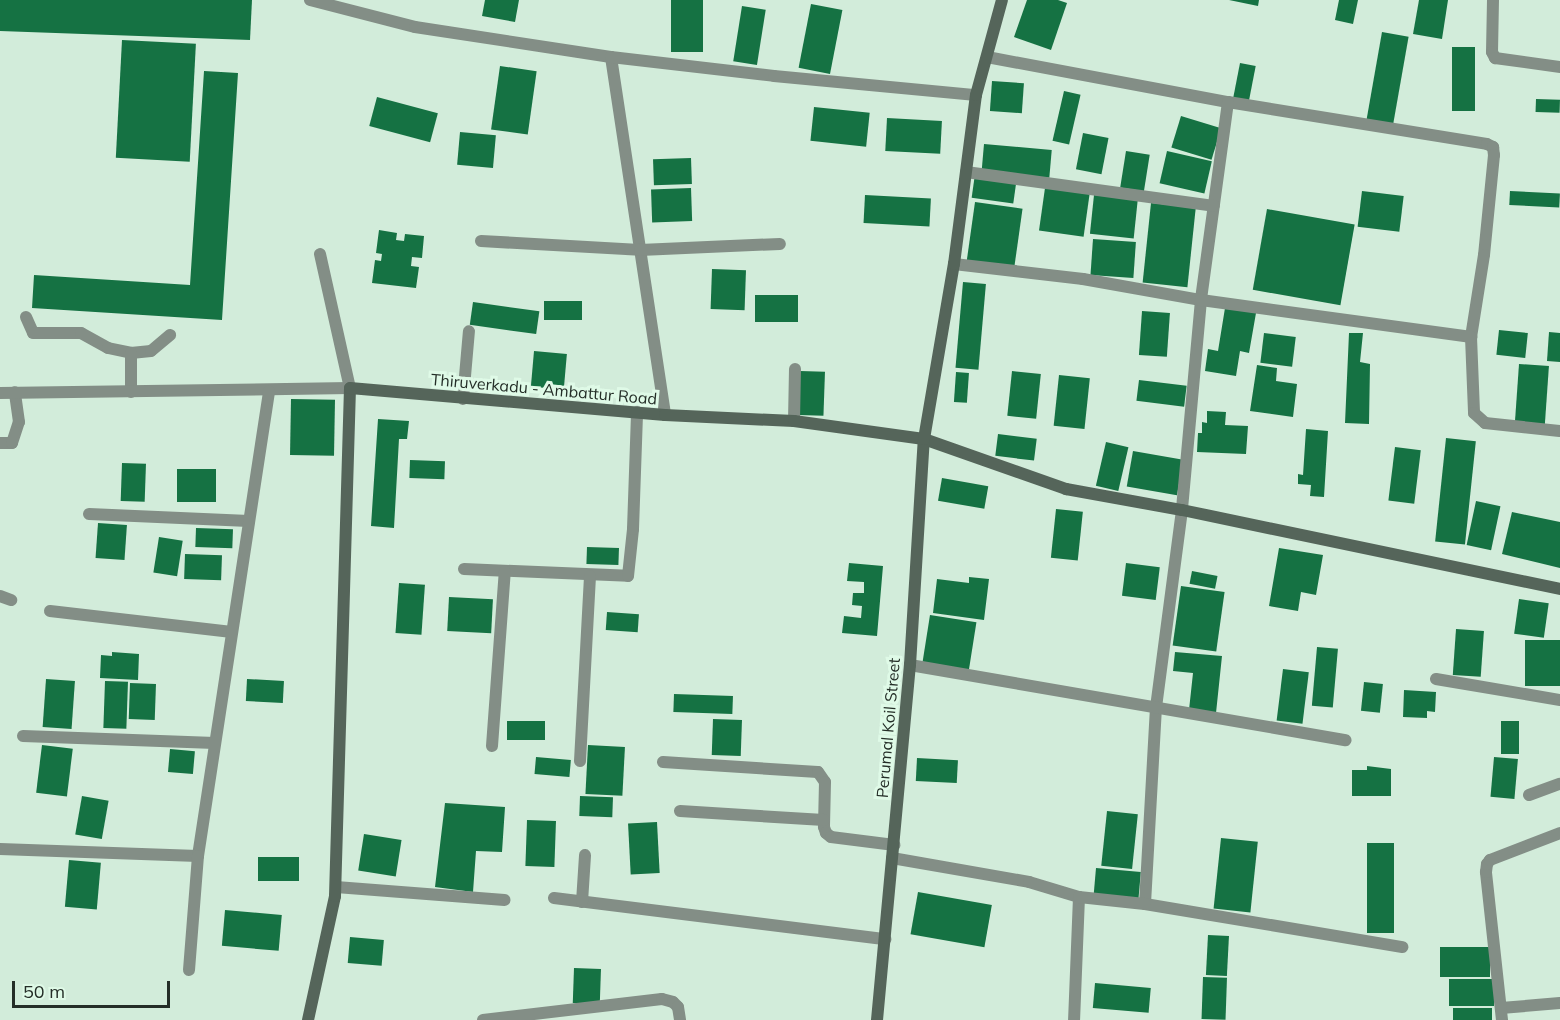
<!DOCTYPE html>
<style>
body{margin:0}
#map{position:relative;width:1560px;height:1020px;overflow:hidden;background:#d2ecda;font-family:Mulish,sans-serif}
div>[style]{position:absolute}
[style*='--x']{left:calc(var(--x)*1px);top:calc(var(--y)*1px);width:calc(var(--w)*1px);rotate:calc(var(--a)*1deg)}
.building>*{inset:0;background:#157243;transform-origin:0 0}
.lane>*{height:12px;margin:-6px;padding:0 6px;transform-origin:6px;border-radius:6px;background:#838e86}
.street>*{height:12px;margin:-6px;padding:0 6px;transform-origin:6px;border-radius:6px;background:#838e86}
.secondary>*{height:12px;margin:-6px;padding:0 6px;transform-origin:6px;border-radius:6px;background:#55655a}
span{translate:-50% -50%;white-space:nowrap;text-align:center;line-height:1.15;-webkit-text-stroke:6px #dffae7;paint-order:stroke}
.street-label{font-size:16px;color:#242e27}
.scale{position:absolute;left:12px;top:981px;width:158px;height:27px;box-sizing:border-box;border:3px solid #242e27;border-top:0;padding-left:8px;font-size:18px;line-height:21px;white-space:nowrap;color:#242e27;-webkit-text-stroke:4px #dffae7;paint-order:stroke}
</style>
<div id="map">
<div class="building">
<i style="clip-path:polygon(0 0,252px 0,250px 40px,0 31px)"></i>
<i style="clip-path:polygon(485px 0,519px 0,515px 22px,482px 16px)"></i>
<i style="left:671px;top:0;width:32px;height:52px"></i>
<i style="clip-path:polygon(1027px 0,1058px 0,1067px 3px,1051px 50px,1014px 37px)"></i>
<i style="clip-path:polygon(1229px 0,1259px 0,1258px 6px)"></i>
<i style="clip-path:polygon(1339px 0,1358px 0,1353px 24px,1335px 20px)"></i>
<i style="clip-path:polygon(1419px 0,1448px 0,1442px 39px,1413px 34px)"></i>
<i style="left:811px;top:4px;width:32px;height:65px;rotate:11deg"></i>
<i style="left:742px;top:6px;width:24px;height:56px;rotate:9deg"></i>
<i style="left:1382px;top:32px;width:27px;height:90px;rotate:10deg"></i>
<i style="left:122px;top:40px;width:74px;height:118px;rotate:3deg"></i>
<i style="left:1452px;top:47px;width:23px;height:64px"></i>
<i style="left:1240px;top:63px;width:16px;height:37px;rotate:11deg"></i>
<i style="left:500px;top:66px;width:37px;height:64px;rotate:8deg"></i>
<i style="clip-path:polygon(204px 71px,238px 73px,222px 320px,32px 308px,34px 275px,190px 285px)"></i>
<i style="left:992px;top:81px;width:32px;height:30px;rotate:4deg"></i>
<i style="left:1064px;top:91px;width:17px;height:51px;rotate:13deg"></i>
<i style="left:377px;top:97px;width:63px;height:30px;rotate:15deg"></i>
<i style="left:1536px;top:99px;width:24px;height:13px;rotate:2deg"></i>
<i style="left:814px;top:107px;width:56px;height:34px;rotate:6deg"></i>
<i style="left:1181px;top:116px;width:42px;height:33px;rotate:17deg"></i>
<i style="left:887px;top:118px;width:55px;height:33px;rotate:3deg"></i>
<i style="left:460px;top:132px;width:36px;height:33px;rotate:5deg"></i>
<i style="left:1083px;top:133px;width:26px;height:37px;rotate:11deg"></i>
<i style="left:984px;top:144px;width:68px;height:28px;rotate:5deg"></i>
<i style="left:1126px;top:151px;width:24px;height:37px;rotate:9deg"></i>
<i style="left:1167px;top:151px;width:46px;height:33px;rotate:13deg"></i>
<i style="left:691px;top:158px;width:26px;height:38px;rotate:88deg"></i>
<i style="left:975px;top:174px;width:42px;height:24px;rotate:8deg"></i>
<i style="left:691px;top:188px;width:33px;height:40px;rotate:88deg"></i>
<i style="left:1045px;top:188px;width:45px;height:43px;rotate:8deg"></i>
<i style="left:1362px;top:191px;width:42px;height:36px;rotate:7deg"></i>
<i style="left:1510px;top:191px;width:50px;height:14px;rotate:3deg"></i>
<i style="left:865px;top:195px;width:66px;height:28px;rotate:3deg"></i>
<i style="left:1094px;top:195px;width:44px;height:39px;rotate:6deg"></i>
<i style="left:975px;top:202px;width:48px;height:61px;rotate:8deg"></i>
<i style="left:1151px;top:203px;width:45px;height:80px;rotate:6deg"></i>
<i style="left:1267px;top:209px;width:89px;height:82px;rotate:10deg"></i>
<i style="clip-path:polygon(379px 230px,397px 233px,396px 240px,404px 241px,405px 234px,424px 236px,422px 258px,412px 257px,411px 266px,419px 267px,416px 288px,372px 283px,375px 260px,381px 261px,382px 254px,376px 253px)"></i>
<i style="left:1093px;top:239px;width:43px;height:36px;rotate:4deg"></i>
<i style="left:712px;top:269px;width:34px;height:40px;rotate:2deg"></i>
<i style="left:963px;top:282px;width:23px;height:86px;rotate:5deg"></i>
<i style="left:755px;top:295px;width:43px;height:27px"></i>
<i style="left:544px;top:301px;width:38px;height:19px"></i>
<i style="left:473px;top:302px;width:67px;height:23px;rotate:8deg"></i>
<i style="clip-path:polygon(1225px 308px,1256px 313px,1249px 353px,1240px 351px,1236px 376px,1205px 371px,1208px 349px,1218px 351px)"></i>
<i style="left:1142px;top:311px;width:28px;height:44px;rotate:4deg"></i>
<i style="left:1499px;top:330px;width:29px;height:25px;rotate:6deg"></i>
<i style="clip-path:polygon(1549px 332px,1560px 333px,1560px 362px,1547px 361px)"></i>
<i style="left:1264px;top:333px;width:32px;height:30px;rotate:7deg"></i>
<i style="clip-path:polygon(1349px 333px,1363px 333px,1360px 362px,1370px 364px,1369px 424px,1345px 423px)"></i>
<i style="left:534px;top:351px;width:33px;height:38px;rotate:5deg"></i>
<i style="left:1519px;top:364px;width:30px;height:59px;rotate:4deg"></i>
<i style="clip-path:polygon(1257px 365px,1277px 368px,1276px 381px,1297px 384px,1293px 417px,1250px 411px)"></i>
<i style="left:800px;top:371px;width:25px;height:44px;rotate:2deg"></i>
<i style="left:1012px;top:371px;width:29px;height:45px;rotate:6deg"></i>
<i style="left:956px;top:372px;width:13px;height:30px;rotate:4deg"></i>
<i style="left:1059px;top:375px;width:31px;height:51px;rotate:6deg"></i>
<i style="left:1139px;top:380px;width:48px;height:21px;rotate:7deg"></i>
<i style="left:291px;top:399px;width:44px;height:56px;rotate:1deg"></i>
<i style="clip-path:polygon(1207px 411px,1226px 412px,1225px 425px,1248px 426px,1246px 454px,1197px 452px,1198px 433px,1202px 433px,1202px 422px,1207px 423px)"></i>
<i style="clip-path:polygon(378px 419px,409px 421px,407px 439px,399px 439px,394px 528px,371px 526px)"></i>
<i style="clip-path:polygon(1306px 429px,1328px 431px,1324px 497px,1310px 496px,1311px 485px,1298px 484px,1298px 474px,1303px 475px)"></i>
<i style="left:998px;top:434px;width:39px;height:22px;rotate:7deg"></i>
<i style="left:1446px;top:438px;width:30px;height:104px;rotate:6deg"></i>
<i style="left:1106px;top:442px;width:23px;height:45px;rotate:13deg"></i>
<i style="left:1395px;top:447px;width:26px;height:54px;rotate:7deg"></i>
<i style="left:1133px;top:451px;width:51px;height:36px;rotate:10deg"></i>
<i style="left:410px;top:460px;width:35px;height:18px;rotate:2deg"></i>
<i style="left:122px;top:463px;width:24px;height:38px;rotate:2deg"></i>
<i style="left:177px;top:469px;width:39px;height:33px"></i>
<i style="left:942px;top:478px;width:47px;height:23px;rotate:10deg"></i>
<i style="left:1476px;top:501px;width:25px;height:45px;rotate:12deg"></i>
<i style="left:1056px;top:509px;width:27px;height:49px;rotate:6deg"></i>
<i style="clip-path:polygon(1512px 512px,1560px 522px,1560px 568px,1502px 554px)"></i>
<i style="left:98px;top:523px;width:29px;height:35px;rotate:4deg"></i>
<i style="left:196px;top:528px;width:37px;height:19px;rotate:2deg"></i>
<i style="left:159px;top:537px;width:24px;height:36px;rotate:9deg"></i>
<i style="left:587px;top:547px;width:32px;height:17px;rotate:2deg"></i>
<i style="clip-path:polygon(1279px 548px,1323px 555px,1316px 595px,1301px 592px,1298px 611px,1269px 606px)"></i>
<i style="left:185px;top:554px;width:37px;height:25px;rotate:2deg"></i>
<i style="clip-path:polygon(849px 563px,883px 566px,877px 636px,842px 633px,844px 616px,861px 618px,862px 606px,852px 605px,853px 593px,864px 593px,864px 582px,847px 581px)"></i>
<i style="left:1126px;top:563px;width:34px;height:33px;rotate:7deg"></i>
<i style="left:1192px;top:571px;width:26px;height:13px;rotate:11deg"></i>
<i style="clip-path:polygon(969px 577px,989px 579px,984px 620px,933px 613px,937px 579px,969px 583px)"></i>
<i style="left:399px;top:583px;width:26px;height:50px;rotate:4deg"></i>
<i style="left:1181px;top:586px;width:44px;height:60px;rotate:8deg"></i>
<i style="left:449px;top:597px;width:44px;height:34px;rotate:3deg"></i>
<i style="left:1519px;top:599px;width:30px;height:35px;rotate:8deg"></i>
<i style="left:607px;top:612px;width:32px;height:18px;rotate:4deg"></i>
<i style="left:930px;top:615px;width:47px;height:50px;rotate:9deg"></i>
<i style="left:1456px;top:629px;width:28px;height:46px;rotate:4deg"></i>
<i style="left:1525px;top:640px;width:35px;height:46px"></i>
<i style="left:1317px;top:647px;width:21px;height:59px;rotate:5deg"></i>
<i style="clip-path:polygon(112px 652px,139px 654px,138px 680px,100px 678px,101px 655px,112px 656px)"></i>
<i style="clip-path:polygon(1175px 652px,1222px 656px,1216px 713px,1189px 710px,1193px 673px,1173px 671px)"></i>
<i style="left:1283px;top:669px;width:26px;height:52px;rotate:7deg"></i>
<i style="left:46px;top:679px;width:29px;height:48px;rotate:4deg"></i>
<i style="left:247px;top:679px;width:37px;height:22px;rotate:3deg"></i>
<i style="left:105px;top:681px;width:23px;height:47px;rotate:2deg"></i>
<i style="left:1364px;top:682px;width:19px;height:29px;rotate:6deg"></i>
<i style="left:130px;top:683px;width:26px;height:36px;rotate:2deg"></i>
<i style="clip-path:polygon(1404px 690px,1436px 692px,1435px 712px,1427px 711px,1427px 718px,1403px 717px)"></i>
<i style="left:674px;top:694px;width:59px;height:18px;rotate:2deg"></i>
<i style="left:713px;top:719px;width:29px;height:36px;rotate:2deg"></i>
<i style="left:507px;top:721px;width:38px;height:19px"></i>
<i style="left:1501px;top:721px;width:18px;height:33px"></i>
<i style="left:42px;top:745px;width:31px;height:48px;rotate:7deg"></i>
<i style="left:588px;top:745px;width:37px;height:49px;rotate:3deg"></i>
<i style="left:170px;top:749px;width:25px;height:23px;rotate:5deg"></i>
<i style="left:536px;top:757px;width:35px;height:17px;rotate:5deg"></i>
<i style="left:1494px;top:757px;width:24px;height:40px;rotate:5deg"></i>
<i style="left:917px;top:758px;width:41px;height:23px;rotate:3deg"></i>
<i style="clip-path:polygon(1367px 766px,1391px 769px,1391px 796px,1352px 796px,1352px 770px,1367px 770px)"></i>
<i style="left:82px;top:796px;width:27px;height:39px;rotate:10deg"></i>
<i style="left:580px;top:796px;width:33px;height:20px;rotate:2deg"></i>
<i style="clip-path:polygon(445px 803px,505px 807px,502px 852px,476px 851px,473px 892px,435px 887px)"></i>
<i style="left:1107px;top:811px;width:31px;height:55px;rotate:6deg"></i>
<i style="left:527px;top:820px;width:29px;height:46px;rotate:2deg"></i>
<i style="left:657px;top:822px;width:51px;height:29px;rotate:87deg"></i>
<i style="left:364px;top:834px;width:38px;height:37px;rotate:9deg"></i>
<i style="left:1221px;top:838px;width:37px;height:71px;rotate:6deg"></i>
<i style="left:1367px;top:843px;width:27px;height:90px"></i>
<i style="left:299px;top:857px;width:24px;height:41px;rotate:90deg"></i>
<i style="left:69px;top:860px;width:32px;height:47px;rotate:5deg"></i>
<i style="left:1096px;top:868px;width:45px;height:28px;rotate:5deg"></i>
<i style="left:918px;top:892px;width:75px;height:43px;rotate:10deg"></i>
<i style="left:225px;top:910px;width:57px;height:36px;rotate:5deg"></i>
<i style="left:1208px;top:935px;width:21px;height:40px;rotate:3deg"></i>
<i style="left:350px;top:937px;width:34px;height:26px;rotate:5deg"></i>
<i style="left:1490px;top:947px;width:30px;height:50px;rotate:90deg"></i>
<i style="left:574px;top:968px;width:27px;height:35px;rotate:2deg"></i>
<i style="left:1203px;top:977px;width:24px;height:42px;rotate:2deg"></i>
<i style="left:1449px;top:979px;width:45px;height:27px"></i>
<i style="left:1095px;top:983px;width:56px;height:25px;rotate:5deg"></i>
<i style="left:1492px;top:1008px;width:12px;height:39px;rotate:90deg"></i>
</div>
<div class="lane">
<i style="--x:320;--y:254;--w:137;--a:77.4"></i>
<i style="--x:26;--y:317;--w:17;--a:66"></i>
<i style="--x:33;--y:333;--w:48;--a:0"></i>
<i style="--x:81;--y:333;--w:31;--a:29"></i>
<i style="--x:108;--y:348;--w:24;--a:12"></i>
<i style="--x:131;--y:353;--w:20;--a:-6"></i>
<i style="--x:151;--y:351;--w:25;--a:-40"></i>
<i style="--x:131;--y:353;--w:39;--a:90"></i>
<i style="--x:0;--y:443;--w:12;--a:0"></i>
<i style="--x:12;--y:443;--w:22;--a:-72"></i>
<i style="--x:19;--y:422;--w:30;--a:-98"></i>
<i style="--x:0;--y:596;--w:12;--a:20"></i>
</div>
<div class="street">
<i style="--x:310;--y:0;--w:108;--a:14.4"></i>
<i style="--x:415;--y:27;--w:198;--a:8.7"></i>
<i style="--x:611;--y:57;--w:362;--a:81.4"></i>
<i style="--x:1493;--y:0;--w:52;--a:91.1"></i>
<i style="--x:1492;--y:52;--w:7;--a:63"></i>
<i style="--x:1495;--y:58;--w:66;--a:7.9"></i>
<i style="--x:611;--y:57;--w:164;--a:6.6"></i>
<i style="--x:774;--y:76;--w:203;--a:5.4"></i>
<i style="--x:987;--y:57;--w:245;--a:10.6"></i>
<i style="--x:1228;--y:102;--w:262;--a:9.2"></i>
<i style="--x:1487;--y:144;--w:7;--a:27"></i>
<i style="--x:1493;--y:147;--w:8;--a:83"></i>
<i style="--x:1494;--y:155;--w:100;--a:95.7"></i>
<i style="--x:1484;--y:255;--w:83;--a:99"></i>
<i style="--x:1471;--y:337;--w:76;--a:87.7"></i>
<i style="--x:1474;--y:413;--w:15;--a:42"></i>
<i style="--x:1485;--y:423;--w:75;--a:6.1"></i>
<i style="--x:1228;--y:102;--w:200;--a:97.8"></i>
<i style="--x:1201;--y:300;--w:211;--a:95.2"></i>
<i style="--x:1182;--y:510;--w:199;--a:97.5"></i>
<i style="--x:1156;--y:707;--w:197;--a:93.2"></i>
<i style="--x:1145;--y:904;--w:261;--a:9.5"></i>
<i style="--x:966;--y:172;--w:250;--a:7.8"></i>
<i style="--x:481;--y:241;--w:159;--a:3.2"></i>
<i style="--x:640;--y:250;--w:140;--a:-2.5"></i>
<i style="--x:954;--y:264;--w:130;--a:6.6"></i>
<i style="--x:1083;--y:279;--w:120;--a:10.1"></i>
<i style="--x:1201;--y:300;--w:273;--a:7.8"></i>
<i style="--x:0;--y:393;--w:350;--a:-0.8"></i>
<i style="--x:463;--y:399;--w:68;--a:-85"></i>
<i style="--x:794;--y:421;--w:52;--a:-88.9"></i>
<i style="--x:89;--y:514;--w:160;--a:2.5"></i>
<i style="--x:464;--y:569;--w:164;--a:2.4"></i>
<i style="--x:628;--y:576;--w:47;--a:-83.9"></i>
<i style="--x:633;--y:529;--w:117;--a:-88"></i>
<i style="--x:50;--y:611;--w:183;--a:6.6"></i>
<i style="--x:910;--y:665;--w:442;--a:9.8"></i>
<i style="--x:1436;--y:679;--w:126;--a:9.6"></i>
<i style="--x:23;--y:736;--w:192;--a:2.1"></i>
<i style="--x:492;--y:746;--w:175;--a:-85.8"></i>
<i style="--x:580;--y:761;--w:185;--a:-86.9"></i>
<i style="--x:663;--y:762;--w:155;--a:3.7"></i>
<i style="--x:818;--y:772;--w:12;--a:55"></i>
<i style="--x:825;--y:782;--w:45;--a:91.3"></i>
<i style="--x:824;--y:827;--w:6;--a:72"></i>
<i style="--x:826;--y:833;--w:6;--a:39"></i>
<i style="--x:831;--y:837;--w:64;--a:7.2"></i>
<i style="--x:1529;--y:795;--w:33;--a:-20"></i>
<i style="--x:680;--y:811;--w:144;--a:3.6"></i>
<i style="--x:0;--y:849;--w:198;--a:2"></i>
<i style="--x:198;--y:856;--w:470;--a:-81.3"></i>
<i style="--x:892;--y:858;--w:139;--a:9.9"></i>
<i style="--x:1029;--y:882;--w:52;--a:16.7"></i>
<i style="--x:1079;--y:897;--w:123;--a:92.3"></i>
<i style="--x:336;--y:887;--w:169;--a:4.4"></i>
<i style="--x:1079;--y:897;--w:66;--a:6.1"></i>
<i style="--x:554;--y:898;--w:334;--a:7.1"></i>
<i style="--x:582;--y:902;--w:47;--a:-86.3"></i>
<i style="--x:189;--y:970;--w:114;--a:-85.5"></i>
<i style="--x:1501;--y:1008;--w:59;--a:-4.8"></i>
<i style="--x:483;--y:1020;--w:180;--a:-6.7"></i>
<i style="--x:662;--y:999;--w:11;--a:15"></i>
<i style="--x:673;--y:1002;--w:7;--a:45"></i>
<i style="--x:678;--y:1007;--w:13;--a:81"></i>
<i style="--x:1502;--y:1020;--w:149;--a:-96.2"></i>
<i style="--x:1486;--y:872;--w:8;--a:-83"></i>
<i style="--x:1487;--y:864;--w:5;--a:-53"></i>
<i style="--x:1490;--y:860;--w:75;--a:-21.1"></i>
</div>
<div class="secondary">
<i style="--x:308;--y:1020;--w:127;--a:-77.7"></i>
<i style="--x:335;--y:896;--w:508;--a:-88.31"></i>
<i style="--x:350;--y:388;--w:316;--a:4.9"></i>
<i style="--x:665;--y:415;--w:129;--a:2.7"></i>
<i style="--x:794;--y:421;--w:131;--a:7.9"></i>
<i style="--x:924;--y:439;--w:151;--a:19.4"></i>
<i style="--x:1066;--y:489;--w:118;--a:10.3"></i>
<i style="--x:1182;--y:510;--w:386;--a:11.8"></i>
<i style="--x:877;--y:1020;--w:357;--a:-84.7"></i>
<i style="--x:910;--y:665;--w:226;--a:-86.5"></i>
<i style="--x:924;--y:439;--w:178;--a:-80.3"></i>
<i style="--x:954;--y:264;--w:170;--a:-82.6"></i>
<i style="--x:976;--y:95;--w:98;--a:-74.7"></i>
</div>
<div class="street-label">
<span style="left:544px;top:389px;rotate:5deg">Thiruverkadu - Ambattur Road</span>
<span style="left:888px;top:728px;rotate:-85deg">Perumal Koil Street</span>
</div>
<div class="scale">50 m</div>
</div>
